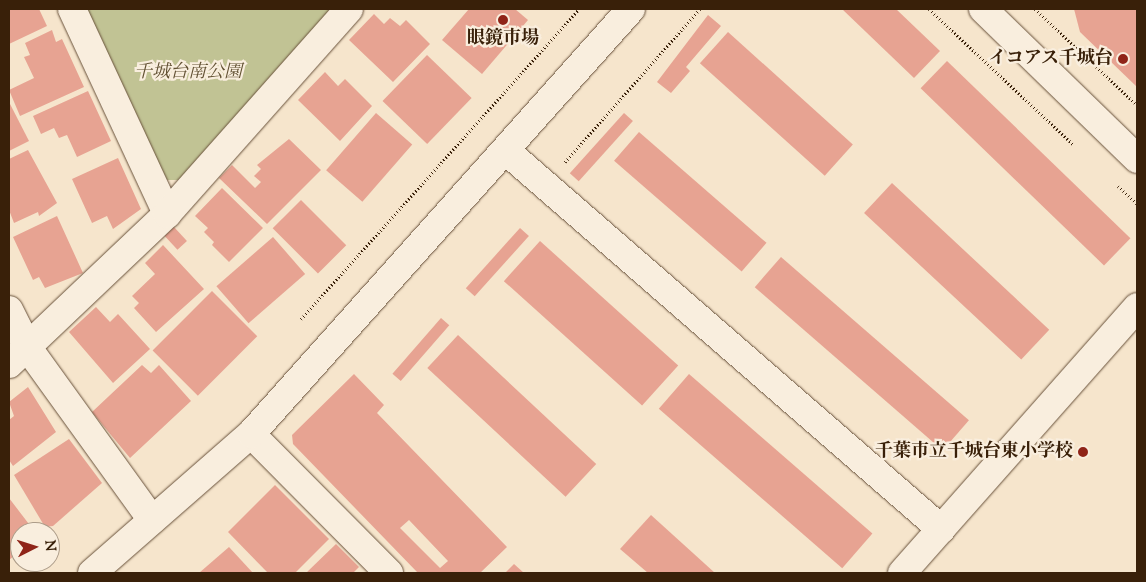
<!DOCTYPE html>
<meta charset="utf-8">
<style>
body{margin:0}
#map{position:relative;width:1146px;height:582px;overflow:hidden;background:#f6e5cc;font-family:"Sorts Mill Goudy","Noto Serif JP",serif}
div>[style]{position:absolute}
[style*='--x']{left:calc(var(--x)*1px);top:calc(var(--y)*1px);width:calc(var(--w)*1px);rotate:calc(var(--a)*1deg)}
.green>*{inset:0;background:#c1c394}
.building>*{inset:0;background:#e7a392;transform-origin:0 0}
.path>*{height:3px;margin-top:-1.5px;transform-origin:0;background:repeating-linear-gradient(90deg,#392009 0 1px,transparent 0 3.5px)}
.roads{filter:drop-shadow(0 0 1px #68513a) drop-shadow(0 0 1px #68513a)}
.minor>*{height:28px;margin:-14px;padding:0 14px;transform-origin:14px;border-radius:14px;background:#f9eede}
.tertiary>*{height:28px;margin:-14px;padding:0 14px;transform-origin:14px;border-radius:14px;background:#f9eede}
.dots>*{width:14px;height:14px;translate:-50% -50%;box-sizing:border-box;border:2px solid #f9eede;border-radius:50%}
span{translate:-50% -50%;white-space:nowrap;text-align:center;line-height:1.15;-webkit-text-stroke:4.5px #f9eede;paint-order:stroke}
.poi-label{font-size:18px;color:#392009;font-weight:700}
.right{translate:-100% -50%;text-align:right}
.park-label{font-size:18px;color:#625133;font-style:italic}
.frame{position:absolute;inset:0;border:10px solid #392009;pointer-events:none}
.north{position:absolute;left:10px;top:522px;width:50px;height:50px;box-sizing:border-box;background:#f9eede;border:1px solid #ac9c89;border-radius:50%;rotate:85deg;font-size:14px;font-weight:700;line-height:20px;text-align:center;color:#392009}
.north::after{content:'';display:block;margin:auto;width:18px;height:22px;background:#8f2418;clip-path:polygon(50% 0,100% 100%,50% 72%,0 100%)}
</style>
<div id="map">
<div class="green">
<i style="clip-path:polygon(86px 9px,332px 9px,179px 180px,166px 180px)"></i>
</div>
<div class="building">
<i style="clip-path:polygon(9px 9px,39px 9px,47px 26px,9px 44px)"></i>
<i style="clip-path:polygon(469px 9px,515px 9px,528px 20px,482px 74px,442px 40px)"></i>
<i style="clip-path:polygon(842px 9px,896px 9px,940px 51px,914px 78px)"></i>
<i style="clip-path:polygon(1074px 9px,1137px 9px,1137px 87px,1080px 32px)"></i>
<i style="clip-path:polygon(374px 14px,384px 24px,390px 18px,400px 26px,406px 20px,430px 44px,393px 82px,349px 40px)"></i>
<i style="clip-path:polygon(708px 15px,721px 26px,686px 67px,690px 71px,671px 93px,657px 82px)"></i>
<i style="clip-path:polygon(52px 30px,56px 42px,62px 39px,84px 87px,20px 116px,9px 90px,34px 78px,24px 57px,30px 55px,25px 43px)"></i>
<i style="left:728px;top:32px;width:168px;height:42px;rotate:42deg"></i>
<i style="left:427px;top:55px;width:62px;height:64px;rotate:44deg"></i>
<i style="left:947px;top:61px;width:255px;height:38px;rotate:44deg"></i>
<i style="clip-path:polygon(325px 72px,338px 86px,345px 79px,372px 106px,340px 141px,298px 100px)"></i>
<i style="clip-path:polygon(88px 91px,111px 141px,77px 157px,67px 135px,59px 138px,54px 128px,41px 134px,33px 116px)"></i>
<i style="clip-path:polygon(9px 102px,29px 141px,9px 151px)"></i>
<i style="left:376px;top:113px;width:48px;height:76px;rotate:41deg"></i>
<i style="left:624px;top:113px;width:12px;height:81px;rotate:42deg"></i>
<i style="left:639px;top:132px;width:169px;height:38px;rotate:41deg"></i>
<i style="clip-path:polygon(289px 139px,321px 170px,267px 224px,219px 178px,232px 165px,255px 188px,261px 182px,254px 176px,261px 169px,257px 165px)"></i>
<i style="clip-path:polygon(28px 150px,57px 203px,39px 216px,38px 212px,14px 223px,9px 210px,9px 159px)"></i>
<i style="clip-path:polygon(118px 158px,141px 209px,113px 229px,107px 216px,92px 223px,72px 179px)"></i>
<i style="left:892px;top:183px;width:215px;height:41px;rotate:43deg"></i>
<i style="clip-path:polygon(222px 188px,263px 228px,229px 262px,212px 245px,214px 242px,204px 232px,208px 228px,195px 216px)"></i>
<i style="left:301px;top:200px;width:64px;height:40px;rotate:45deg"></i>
<i style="clip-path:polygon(57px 216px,83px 273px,45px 288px,39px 277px,33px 280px,13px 237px)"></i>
<i style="left:174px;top:227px;width:19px;height:13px;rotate:47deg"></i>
<i style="left:520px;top:228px;width:12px;height:81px;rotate:42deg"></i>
<i style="left:273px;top:237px;width:49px;height:75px;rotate:49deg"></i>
<i style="left:540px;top:241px;width:186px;height:54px;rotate:42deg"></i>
<i style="clip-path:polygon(163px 245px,204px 289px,156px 332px,134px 308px,139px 303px,132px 296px,155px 274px,145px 263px)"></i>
<i style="left:781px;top:257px;width:249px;height:40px;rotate:41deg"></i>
<i style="left:212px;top:291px;width:64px;height:84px;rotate:45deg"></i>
<i style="clip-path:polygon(96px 307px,110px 322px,118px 314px,150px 349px,113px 383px,69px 332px)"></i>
<i style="left:441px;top:318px;width:11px;height:74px;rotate:41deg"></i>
<i style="left:458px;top:335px;width:189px;height:45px;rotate:43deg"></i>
<i style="clip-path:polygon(142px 365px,151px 373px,159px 365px,191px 401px,130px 458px,92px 412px)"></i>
<i style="clip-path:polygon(evenodd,354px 374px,384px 405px,377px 413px,507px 547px,480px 573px,418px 573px,293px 444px,292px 435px,354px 374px,409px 520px,448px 561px,440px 568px,400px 528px,409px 520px)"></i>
<i style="left:689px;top:374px;width:243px;height:46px;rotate:41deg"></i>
<i style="clip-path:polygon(28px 387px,56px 432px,13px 466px,9px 460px,9px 420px,14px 416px,9px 402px)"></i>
<i style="clip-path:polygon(69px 439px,102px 483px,53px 526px,45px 527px,14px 475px)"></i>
<i style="clip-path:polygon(275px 485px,329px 539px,295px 573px,268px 573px,228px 532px)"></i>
<i style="clip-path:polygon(9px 498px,35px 532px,20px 532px,20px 551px,9px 560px)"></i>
<i style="clip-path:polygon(651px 515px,715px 573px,648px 573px,620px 549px)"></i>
<i style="clip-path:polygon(336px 544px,359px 567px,353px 573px,306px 573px)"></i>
<i style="clip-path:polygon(229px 547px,253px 573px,199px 573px)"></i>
<i style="clip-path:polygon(514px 564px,524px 573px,505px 573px)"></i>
</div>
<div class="path">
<i style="--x:929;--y:9;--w:197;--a:43.2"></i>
<i style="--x:1035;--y:9;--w:140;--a:43.3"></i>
<i style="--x:565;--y:162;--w:204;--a:-48.6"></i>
<i style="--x:1118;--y:186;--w:26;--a:43"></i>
<i style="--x:301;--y:319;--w:416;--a:-48.1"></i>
</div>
<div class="roads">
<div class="minor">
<i style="--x:72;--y:9;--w:226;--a:65.1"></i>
<i style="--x:505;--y:150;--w:578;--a:41"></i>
<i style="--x:9;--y:310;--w:42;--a:63.4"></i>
<i style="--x:28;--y:348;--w:212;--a:54.2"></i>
<i style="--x:9;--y:364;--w:218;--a:-43.5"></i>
<i style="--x:167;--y:214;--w:274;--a:-48.4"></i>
<i style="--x:251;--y:434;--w:196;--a:45.2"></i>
<i style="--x:902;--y:573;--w:355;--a:-48.5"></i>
</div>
<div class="tertiary">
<i style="--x:983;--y:9;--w:215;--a:44.2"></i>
<i style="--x:92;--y:573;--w:211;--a:-41.2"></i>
<i style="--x:251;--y:434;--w:570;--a:-48.2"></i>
</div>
</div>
<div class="dots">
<i style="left:503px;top:20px;background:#8f2418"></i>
<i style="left:1123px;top:59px;background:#8f2418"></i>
<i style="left:1083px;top:452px;background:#8f2418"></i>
</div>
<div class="poi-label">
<span style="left:503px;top:39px">眼鏡市場</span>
<span class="right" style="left:1113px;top:59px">イコアス千城台</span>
<span class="right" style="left:1073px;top:452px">千葉市立千城台東小学校</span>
</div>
<div class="park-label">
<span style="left:188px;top:73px">千城台南公園</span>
</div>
<div class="frame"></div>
<div class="north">N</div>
</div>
